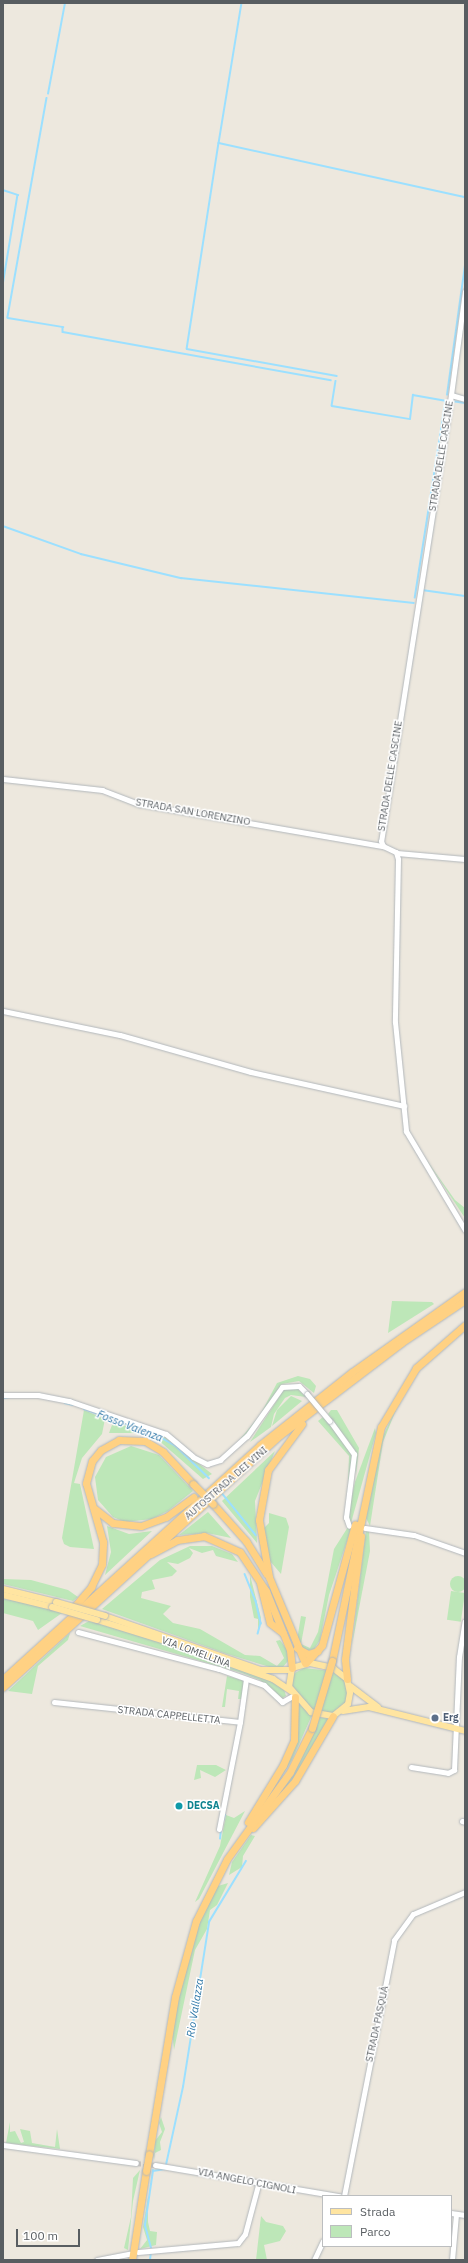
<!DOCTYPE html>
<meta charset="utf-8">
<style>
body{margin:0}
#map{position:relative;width:468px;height:2263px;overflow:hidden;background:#ede8de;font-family:"IBM Plex Sans",sans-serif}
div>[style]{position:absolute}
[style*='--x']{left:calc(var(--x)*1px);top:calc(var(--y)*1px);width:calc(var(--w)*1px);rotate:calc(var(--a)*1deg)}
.green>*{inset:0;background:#bde7b8;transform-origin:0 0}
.round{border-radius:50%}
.stream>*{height:1.5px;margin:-0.75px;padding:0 0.75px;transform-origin:0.75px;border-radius:0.75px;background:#9ce0ff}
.minor-tunnel>*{height:5px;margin-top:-2.5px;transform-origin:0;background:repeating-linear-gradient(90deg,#c8c5bf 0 5px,transparent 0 7.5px)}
.roads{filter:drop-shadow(0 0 1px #b2b7bb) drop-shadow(0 0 1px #b2b7bb)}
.minor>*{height:5px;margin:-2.5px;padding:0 2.5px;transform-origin:2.5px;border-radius:2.5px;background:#fff}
.major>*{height:6px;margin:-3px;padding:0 3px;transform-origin:3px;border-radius:3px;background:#ffe5a1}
.highway>*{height:7px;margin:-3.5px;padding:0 3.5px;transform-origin:3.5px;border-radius:3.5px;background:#ffd183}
.bridges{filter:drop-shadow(0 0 1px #b2b7bb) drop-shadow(0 0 1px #b2b7bb)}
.minor-bridge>*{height:5px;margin:-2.5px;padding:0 2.5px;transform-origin:2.5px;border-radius:2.5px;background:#fff}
.major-bridge>*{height:6px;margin:-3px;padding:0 3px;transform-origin:3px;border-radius:3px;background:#ffe5a1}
.highway-bridge>*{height:7px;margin:-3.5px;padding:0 3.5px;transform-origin:3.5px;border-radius:3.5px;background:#ffd183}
.dots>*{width:11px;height:11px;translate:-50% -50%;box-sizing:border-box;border:2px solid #fff;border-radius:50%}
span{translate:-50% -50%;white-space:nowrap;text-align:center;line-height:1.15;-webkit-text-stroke:3px #fff;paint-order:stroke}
.street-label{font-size:10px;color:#585d61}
.service-label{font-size:10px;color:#4e5e75;font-weight:700}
.left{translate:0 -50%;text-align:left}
.culture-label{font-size:10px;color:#0d838f;font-weight:700}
.water-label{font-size:11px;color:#2e77a7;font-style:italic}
.frame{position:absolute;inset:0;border:4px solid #585d61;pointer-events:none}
.legend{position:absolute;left:322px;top:2195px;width:130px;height:52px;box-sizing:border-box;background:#fff;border:1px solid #bcbec0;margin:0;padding:5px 7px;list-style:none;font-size:12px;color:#585d61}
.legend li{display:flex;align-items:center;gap:8px;height:20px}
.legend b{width:20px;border:1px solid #bcbec0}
.scale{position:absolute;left:16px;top:2229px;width:64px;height:18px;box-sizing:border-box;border:2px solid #585d61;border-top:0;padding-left:5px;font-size:12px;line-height:14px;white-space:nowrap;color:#585d61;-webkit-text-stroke:3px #fff;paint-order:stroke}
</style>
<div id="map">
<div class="green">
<i style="clip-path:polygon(423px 1155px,455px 1200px,465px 1208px,465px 1218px)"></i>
<i style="clip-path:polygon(392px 1301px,432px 1302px,434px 1304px,388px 1333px)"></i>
<i style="clip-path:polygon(298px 1376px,310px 1379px,316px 1386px,314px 1393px,299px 1381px,282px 1384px,267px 1408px,242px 1439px,241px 1438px,260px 1415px,277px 1383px)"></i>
<i style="clip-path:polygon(285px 1388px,297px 1388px,306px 1397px,291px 1395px,285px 1398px,274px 1414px,271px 1427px,250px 1442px)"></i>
<i style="clip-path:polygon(291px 1396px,302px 1401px,272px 1426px,277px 1410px)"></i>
<i style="clip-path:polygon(398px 1405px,383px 1442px,370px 1526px,366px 1518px,382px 1438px)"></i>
<i style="clip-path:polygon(84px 1410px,105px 1419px,102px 1434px,82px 1458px,74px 1483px,80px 1484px,94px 1549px,70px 1547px,64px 1544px,62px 1538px)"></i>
<i style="clip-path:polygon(331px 1410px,337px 1410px,359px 1448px,356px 1475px,355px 1450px,328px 1414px)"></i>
<i style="clip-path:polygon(323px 1417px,350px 1449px,352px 1458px,348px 1485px,349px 1456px,318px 1421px)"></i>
<i style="clip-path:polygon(112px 1425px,130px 1426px,165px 1437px,212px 1474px,203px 1479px,156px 1438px,134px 1433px,109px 1433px)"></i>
<i style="clip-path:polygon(375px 1428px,376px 1433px,351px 1523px,348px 1513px,355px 1482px)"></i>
<i style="clip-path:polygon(131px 1446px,159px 1455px,193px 1491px,168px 1511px,152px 1519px,125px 1522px,113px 1517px,98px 1500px,95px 1477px,106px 1457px)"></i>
<i style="clip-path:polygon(275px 1451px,255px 1501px,257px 1543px,222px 1501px)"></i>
<i style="clip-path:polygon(208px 1512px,231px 1538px,207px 1533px,179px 1535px)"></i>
<i style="clip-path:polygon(269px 1513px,286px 1518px,289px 1527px,281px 1574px,270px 1561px,263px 1529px,269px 1523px)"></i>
<i style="clip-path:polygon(107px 1526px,129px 1534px,152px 1531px,105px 1575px,111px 1552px)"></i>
<i style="clip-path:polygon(348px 1527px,351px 1529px,329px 1595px,320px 1640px,314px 1649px,305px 1651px,297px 1640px,301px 1616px,306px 1617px,301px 1644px,310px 1648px,318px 1632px,334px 1549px)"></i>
<i style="clip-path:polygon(366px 1530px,369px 1531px,370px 1551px,352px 1645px)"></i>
<i style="clip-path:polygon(190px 1546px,212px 1546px,232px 1554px,238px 1562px,216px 1556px,213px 1550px,202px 1553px,189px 1548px,193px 1553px,190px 1558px,178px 1564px,167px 1562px,177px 1571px,172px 1576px,152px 1580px,155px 1589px,142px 1592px,141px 1598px,171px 1606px,163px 1614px,173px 1623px,200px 1629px,245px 1655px,260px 1656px,277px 1666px,284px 1658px,276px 1641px,280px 1640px,287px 1650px,288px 1661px,283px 1667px,273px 1668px,224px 1653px,102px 1609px,160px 1560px)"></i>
<i style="clip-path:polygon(250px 1575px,261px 1618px,258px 1634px,258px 1619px,254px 1618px,250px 1597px)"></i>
<i class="round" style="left:450px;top:1576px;width:16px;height:16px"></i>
<i style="clip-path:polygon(3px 1579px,31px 1580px,68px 1590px,78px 1597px,73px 1601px,3px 1584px)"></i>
<i style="left:451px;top:1591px;width:14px;height:29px;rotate:8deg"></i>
<i style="clip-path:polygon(3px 1599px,23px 1602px,62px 1613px,38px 1630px,33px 1621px,3px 1613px)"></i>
<i style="clip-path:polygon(89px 1621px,168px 1644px,271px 1681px,284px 1689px,286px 1696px,281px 1699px,260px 1680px,242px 1673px,80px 1626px)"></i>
<i style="clip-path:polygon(70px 1633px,68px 1640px,38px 1666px,32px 1694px,8px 1691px)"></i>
<i style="clip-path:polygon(304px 1668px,331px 1671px,344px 1680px,348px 1695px,345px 1704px,333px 1714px,315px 1712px,305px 1703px,292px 1685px,293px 1674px)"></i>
<i style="clip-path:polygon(227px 1676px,245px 1681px,242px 1699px,238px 1699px,239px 1691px,227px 1689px,225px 1707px,222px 1707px)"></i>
<i style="clip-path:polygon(299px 1704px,312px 1715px,292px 1760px,268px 1798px,296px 1741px)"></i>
<i style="clip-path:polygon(319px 1717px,330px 1719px,295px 1779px,267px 1811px,300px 1762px)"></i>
<i style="clip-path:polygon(197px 1765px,216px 1765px,226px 1770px,215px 1777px,200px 1770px,201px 1778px,194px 1780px)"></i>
<i style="clip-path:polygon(245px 1811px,199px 1899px,195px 1902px,220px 1846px,226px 1815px,234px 1818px)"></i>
<i style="clip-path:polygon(251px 1835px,255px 1836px,243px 1856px,242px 1867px,229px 1875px,232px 1862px)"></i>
<i style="clip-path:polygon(228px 1883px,217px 1905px,210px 1910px,207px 1929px,195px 1950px,174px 2050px,172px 2031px,188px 1954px,207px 1903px,218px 1886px)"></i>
<i style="clip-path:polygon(161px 2117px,165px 2129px,160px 2142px,161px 2150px,155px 2153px,154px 2161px,155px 2141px,162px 2132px,159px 2123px)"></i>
<i style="clip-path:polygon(10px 2122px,10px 2132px,15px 2131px,21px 2143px,24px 2142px,20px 2129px,30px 2131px,32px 2143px,55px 2147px,57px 2129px,60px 2149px,6px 2143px)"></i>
<i style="clip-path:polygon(140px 2170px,133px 2201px,128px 2250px,124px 2248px,131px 2217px,133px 2178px)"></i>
<i style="clip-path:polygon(148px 2197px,148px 2222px,150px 2231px,157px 2232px,156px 2245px,140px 2249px,147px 2240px,143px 2227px)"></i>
<i style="clip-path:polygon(261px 2216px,266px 2222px,283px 2226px,286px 2231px,280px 2241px,264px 2245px,267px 2260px,256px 2260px)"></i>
</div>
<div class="stream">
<i style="--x:242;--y:3;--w:142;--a:99.3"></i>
<i style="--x:219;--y:143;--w:252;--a:12.4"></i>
<i style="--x:48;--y:94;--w:93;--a:-79.4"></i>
<i style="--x:47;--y:98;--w:223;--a:100.1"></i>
<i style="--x:8;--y:318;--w:56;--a:9.3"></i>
<i style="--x:63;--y:327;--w:5;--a:90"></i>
<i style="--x:63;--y:332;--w:272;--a:10.2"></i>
<i style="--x:219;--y:143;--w:208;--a:98.8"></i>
<i style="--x:187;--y:349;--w:152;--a:10.2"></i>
<i style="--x:3;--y:190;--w:16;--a:18"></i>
<i style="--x:18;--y:195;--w:92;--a:99.4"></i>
<i style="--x:336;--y:381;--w:25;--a:99"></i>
<i style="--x:332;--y:406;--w:79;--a:9.5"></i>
<i style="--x:410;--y:419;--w:24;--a:-83"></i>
<i style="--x:413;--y:395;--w:34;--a:10"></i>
<i style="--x:446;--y:401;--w:199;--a:98.9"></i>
<i style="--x:447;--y:395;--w:130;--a:-82.1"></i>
<i style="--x:452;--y:401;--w:13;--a:9"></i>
<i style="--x:3;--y:526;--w:83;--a:19.7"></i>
<i style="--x:81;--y:554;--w:103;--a:13.5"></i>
<i style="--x:181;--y:578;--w:234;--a:6.1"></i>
<i style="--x:422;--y:590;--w:43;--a:7.9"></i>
<i style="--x:3;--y:1398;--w:7;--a:-8"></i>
<i style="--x:65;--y:1403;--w:8;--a:14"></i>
<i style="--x:84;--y:1409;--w:75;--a:19.4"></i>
<i style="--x:155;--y:1434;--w:24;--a:30"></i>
<i style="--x:176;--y:1446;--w:46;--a:44.1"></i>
<i style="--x:222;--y:1493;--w:54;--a:51"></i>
<i style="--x:245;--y:1574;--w:29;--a:68"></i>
<i style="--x:256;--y:1601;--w:23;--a:77"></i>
<i style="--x:261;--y:1623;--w:11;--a:105"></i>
<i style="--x:223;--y:1821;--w:6;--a:-72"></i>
<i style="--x:220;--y:1839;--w:10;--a:-84"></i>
<i style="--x:166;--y:2165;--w:80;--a:-77.7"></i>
<i style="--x:183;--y:2087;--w:167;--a:-81"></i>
<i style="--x:209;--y:1922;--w:71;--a:-58.8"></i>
<i style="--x:151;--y:2248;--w:24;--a:-105"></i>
<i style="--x:145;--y:2225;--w:55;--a:-81.6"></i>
<i style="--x:153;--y:2171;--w:12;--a:-9"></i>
<i style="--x:150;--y:2260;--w:8;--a:-83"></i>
</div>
<div class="minor-tunnel">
<i style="--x:136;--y:2163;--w:19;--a:6"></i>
</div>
<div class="roads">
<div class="minor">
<i style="--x:465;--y:291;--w:105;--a:97.7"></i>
<i style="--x:451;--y:395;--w:15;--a:16"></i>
<i style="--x:451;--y:395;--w:451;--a:98.9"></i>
<i style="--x:381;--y:841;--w:5;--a:68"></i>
<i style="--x:383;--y:846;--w:14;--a:25"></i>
<i style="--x:396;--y:852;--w:7;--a:74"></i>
<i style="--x:398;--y:859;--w:163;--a:91.1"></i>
<i style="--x:395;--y:1022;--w:110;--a:84.2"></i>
<i style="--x:406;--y:1131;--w:115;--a:59.2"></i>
<i style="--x:3;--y:779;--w:100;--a:6.3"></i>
<i style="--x:102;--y:790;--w:40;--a:21"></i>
<i style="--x:139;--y:804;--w:248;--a:9.8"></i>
<i style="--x:397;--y:853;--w:68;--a:5"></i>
<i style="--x:3;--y:1011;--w:119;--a:11.6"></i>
<i style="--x:120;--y:1035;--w:136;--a:15.8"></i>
<i style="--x:251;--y:1072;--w:157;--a:12.5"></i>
<i style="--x:3;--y:1395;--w:35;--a:0"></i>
<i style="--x:38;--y:1395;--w:32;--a:11"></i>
<i style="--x:69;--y:1401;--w:102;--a:18.8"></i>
<i style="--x:166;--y:1434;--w:35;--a:40"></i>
<i style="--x:193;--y:1457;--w:16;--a:27"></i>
<i style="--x:207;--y:1464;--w:14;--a:-17"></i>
<i style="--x:220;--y:1460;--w:36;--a:-42"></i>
<i style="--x:247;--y:1436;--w:60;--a:-54.5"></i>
<i style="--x:282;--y:1387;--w:17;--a:-3"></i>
<i style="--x:299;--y:1386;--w:11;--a:45"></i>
<i style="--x:330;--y:1421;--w:41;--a:54"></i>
<i style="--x:354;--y:1454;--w:64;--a:97.2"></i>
<i style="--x:346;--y:1517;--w:9;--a:72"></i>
<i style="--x:365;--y:1528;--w:49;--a:8.1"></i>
<i style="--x:414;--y:1535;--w:54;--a:19.4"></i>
<i style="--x:78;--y:1632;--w:146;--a:14.7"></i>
<i style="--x:219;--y:1669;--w:48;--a:19.6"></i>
<i style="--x:264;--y:1685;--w:25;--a:43"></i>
<i style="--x:282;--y:1702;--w:14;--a:-30"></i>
<i style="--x:54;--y:1702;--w:187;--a:6.1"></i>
<i style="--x:240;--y:1722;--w:43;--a:-82.1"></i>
<i style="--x:411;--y:1767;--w:37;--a:9"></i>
<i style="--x:448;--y:1773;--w:7;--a:-27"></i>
<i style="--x:454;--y:1770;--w:113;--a:-87.5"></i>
<i style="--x:459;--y:1657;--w:36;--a:-81"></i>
<i style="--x:462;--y:1821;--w:3;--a:18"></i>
<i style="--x:219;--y:1829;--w:109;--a:-78.9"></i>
<i style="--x:3;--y:2145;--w:134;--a:7.7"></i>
<i style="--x:155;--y:2165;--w:187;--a:9.6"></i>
<i style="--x:344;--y:2196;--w:261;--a:-78.9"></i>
<i style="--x:394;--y:1940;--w:32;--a:-54"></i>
<i style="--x:413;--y:1914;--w:56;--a:-22.9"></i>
<i style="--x:451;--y:2213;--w:14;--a:8"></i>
<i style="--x:138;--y:2252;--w:100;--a:-5.1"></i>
<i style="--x:238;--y:2243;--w:11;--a:-52"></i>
<i style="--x:245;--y:2234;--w:51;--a:-75.1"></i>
<i style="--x:97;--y:2260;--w:33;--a:-11"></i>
<i style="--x:314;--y:2260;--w:21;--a:-65"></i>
<i style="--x:452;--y:2260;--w:46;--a:-85"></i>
</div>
<div class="major">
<i style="--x:3;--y:1589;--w:55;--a:13.8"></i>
<i style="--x:3;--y:1595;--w:50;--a:13.8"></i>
<i style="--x:105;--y:1616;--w:165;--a:19.1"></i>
<i style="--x:261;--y:1670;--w:29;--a:0"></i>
<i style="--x:97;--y:1620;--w:91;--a:17.2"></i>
<i style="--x:184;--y:1647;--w:95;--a:19.8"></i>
<i style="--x:273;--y:1679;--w:22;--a:34"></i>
<i style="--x:310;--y:1663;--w:24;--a:12"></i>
<i style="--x:333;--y:1668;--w:18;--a:38"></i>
<i style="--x:347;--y:1679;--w:14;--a:78"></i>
<i style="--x:350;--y:1693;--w:11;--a:100"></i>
<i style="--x:348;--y:1704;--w:19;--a:141"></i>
<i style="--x:333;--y:1716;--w:22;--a:-170"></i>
<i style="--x:311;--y:1712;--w:33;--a:-131"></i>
<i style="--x:289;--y:1687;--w:19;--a:-81"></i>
<i style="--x:292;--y:1668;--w:19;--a:-16"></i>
<i style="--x:350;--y:1686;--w:35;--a:37"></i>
<i style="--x:343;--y:1711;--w:26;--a:-9"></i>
<i style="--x:369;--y:1707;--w:99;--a:14"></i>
</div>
<div class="highway">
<i style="--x:302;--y:1424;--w:57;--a:126.5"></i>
<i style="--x:268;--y:1470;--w:51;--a:100.2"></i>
<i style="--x:259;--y:1520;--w:58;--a:80"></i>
<i style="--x:269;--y:1577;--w:93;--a:67.3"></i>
<i style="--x:213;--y:1504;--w:50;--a:48.3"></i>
<i style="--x:246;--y:1541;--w:39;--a:58"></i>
<i style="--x:95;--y:1509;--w:23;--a:38"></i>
<i style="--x:113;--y:1523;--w:28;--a:6"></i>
<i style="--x:141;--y:1526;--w:27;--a:-20"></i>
<i style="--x:166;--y:1517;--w:34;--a:-36"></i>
<i style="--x:151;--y:1554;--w:30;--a:-28"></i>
<i style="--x:177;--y:1540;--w:27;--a:-8"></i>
<i style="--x:204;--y:1536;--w:39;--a:24"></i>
<i style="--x:240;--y:1552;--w:47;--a:56.3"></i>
<i style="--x:266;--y:1591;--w:64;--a:67.9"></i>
<i style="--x:290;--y:1650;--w:18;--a:84"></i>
<i style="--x:260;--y:1583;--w:41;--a:76"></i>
<i style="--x:270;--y:1623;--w:16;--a:38"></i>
<i style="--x:73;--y:1608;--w:28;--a:-49"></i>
<i style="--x:91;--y:1587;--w:25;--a:-64"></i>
<i style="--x:102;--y:1564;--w:22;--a:-87"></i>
<i style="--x:103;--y:1542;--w:61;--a:-106.1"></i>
<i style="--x:86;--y:1483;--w:23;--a:-75"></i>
<i style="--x:92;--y:1461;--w:14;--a:-51"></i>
<i style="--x:101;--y:1450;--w:21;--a:-29"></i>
<i style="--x:119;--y:1440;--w:26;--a:2"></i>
<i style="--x:145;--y:1441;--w:21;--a:31"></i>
<i style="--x:163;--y:1452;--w:44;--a:46.8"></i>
<i style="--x:297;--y:1648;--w:13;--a:29"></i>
<i style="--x:308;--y:1654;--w:10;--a:-17"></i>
<i style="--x:332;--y:1661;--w:239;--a:-78.2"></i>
<i style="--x:381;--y:1427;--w:69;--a:-59.3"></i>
<i style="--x:416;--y:1368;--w:65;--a:-41.3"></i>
<i style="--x:306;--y:1663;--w:24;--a:-48"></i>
<i style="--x:322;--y:1645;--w:125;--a:-74.7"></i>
<i style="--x:3;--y:1679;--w:348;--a:-42.3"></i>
<i style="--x:260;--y:1445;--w:117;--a:-38.4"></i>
<i style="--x:352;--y:1372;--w:138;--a:-35.3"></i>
<i style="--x:347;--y:1679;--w:20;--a:-96"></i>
<i style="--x:345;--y:1659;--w:124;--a:-82.6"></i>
<i style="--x:3;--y:1687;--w:374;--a:-42.3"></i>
<i style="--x:280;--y:1435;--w:152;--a:-37.2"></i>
<i style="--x:401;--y:1343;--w:77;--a:-33.9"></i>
<i style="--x:248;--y:1822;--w:67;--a:-58.4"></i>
<i style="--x:283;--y:1765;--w:27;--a:-66"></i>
<i style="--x:294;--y:1740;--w:43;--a:-88.7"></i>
<i style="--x:253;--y:1828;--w:63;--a:-48.2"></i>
<i style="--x:295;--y:1781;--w:75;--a:-59.7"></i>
<i style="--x:149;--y:2154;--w:159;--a:-80.6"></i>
<i style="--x:175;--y:1997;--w:79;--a:-74.6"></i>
<i style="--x:196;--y:1921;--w:69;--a:-63.4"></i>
<i style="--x:227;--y:1859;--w:107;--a:-54.1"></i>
<i style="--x:290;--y:1772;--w:49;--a:-63.4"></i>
<i style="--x:132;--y:2260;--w:90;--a:-81.1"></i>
</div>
</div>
<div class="bridges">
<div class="minor-bridge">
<i style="--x:307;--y:1394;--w:35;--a:50"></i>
</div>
<div class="major-bridge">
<i style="--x:56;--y:1602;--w:51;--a:15.9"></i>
<i style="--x:52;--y:1607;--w:47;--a:16.1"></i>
</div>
<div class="highway-bridge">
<i style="--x:193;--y:1484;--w:28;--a:45"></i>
<i style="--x:312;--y:1728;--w:70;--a:-73.4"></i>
<i style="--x:146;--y:2171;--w:17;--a:-80"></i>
</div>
</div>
<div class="dots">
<i style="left:435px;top:1718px;background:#5c6f8a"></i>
<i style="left:179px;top:1806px;background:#0f9aa8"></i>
</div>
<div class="street-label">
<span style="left:441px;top:456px;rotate:-81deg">STRADA DELLE CASCINE</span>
<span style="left:390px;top:776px;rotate:-81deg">STRADA DELLE CASCINE</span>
<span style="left:193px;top:812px;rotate:10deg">STRADA SAN LORENZINO</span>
<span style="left:226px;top:1483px;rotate:-41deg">AUTOSTRADA DEI VINI</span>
<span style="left:196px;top:1652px;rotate:20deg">VIA LOMELLINA</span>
<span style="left:169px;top:1715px;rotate:6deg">STRADA CAPPELLETTA</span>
<span style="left:377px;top:2024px;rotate:-78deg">STRADA PASQUÀ</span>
<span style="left:247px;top:2181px;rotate:11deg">VIA ANGELO CIGNOLI</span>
</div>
<div class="service-label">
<span class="left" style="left:443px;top:1718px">Erg</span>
</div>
<div class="culture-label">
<span class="left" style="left:187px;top:1806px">DECSA</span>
</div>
<div class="water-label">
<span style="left:130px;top:1426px;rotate:21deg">Fosso Valenza</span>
<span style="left:195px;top:2008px;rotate:-81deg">Rio Vallazza</span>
</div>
<div class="frame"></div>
<ul class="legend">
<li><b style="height:5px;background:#ffe5a1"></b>Strada</li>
<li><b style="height:11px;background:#bde7b8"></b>Parco</li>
</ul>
<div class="scale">100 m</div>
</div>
